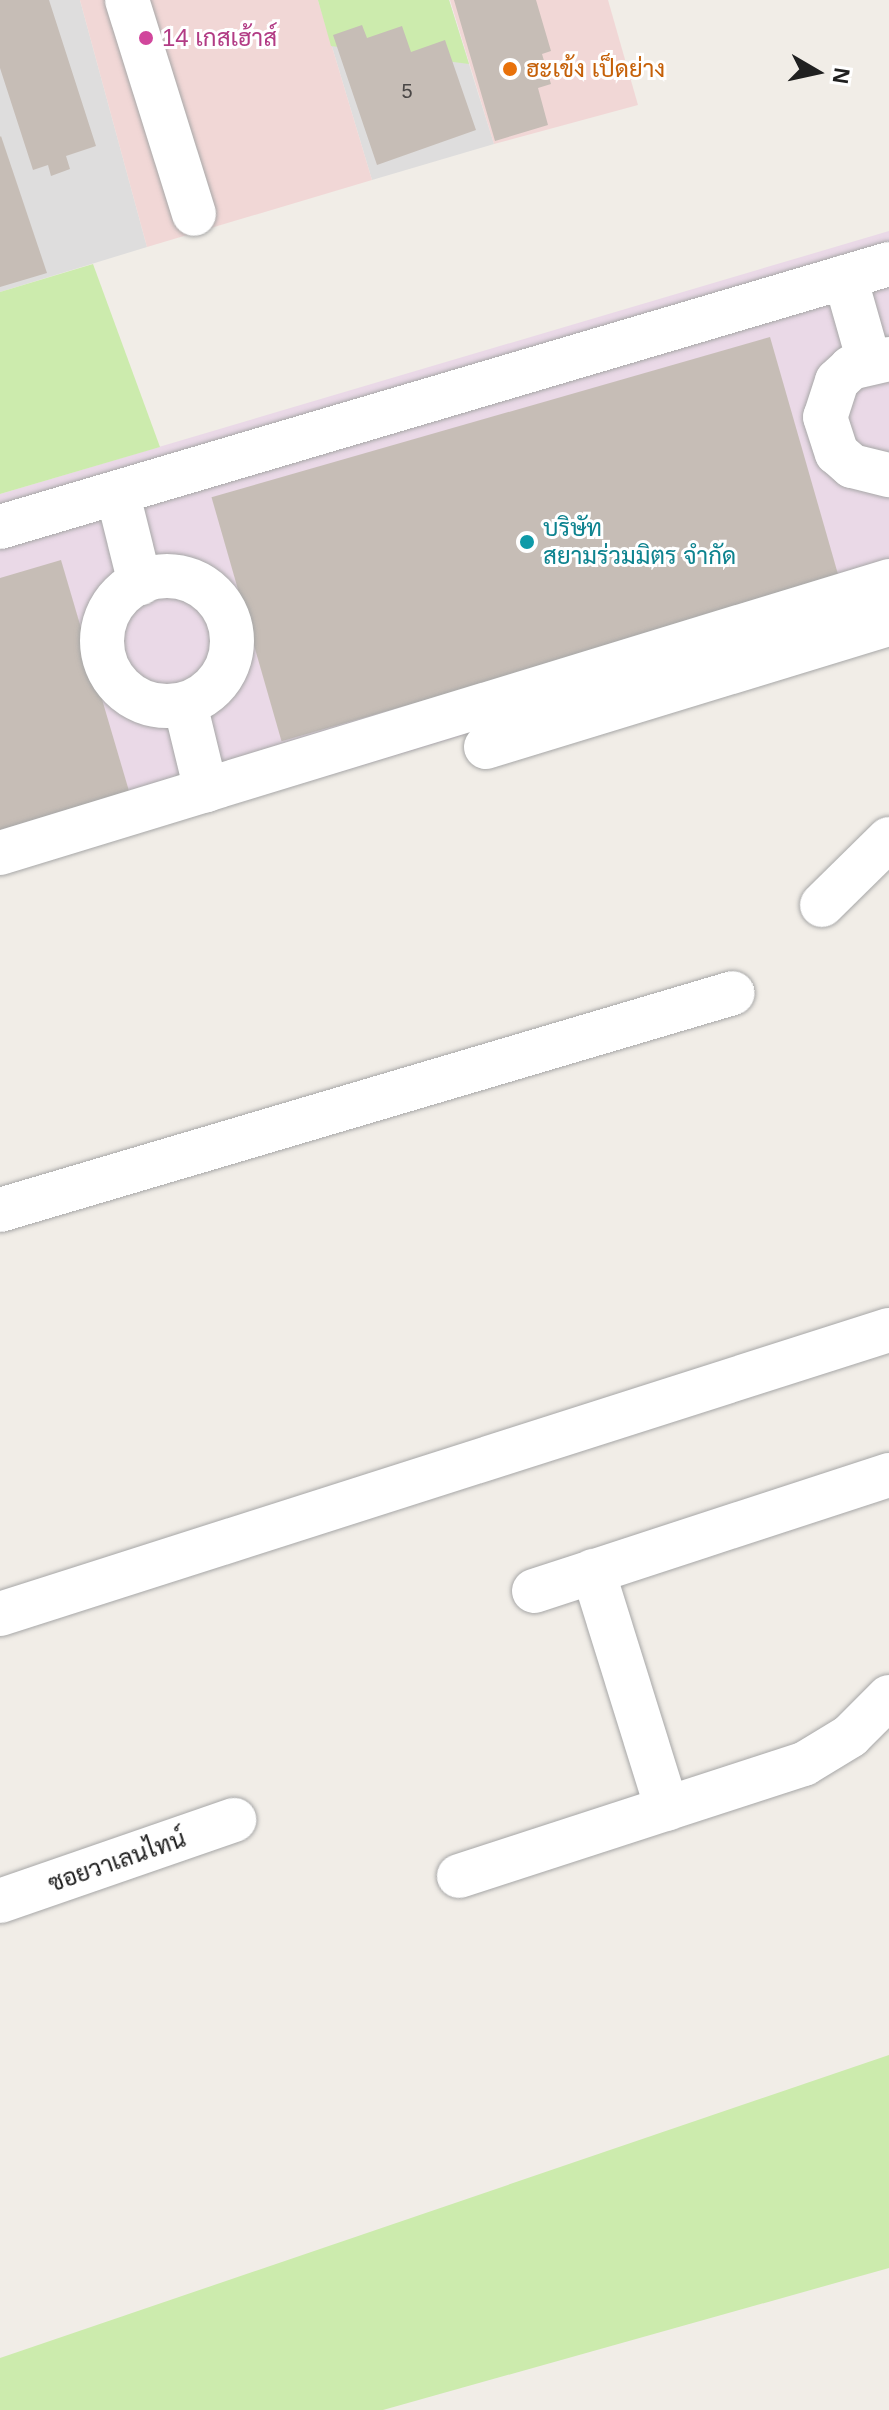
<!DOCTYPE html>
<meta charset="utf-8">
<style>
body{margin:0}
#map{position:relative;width:889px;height:2410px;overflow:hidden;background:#f1ede7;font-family:Arial,Sarabun,sans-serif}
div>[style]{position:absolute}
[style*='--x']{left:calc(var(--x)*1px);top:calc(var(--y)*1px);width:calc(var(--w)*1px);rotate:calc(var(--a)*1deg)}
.residential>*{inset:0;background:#dedddd}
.commercial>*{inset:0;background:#f1d7d6}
.industrial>*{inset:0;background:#ead9e7}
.grass>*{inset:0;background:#ccebad}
.building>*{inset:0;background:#c6bdb6;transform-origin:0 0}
.roads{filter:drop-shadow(0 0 2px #a7a7a7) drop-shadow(0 0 2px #a7a7a7)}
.minor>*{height:44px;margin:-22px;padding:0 22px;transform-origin:22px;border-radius:22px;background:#fff}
.minor>.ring{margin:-22px;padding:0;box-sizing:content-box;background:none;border:44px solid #fff;border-radius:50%}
.dots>*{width:22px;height:22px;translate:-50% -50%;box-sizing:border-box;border:4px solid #fff;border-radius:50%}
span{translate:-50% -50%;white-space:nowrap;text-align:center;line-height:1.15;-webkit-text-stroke:6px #fff;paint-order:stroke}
.number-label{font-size:20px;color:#4a4746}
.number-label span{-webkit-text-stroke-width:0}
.hotel-label{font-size:24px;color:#b23c85}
.left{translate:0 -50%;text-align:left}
.food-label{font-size:24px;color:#c56008}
.culture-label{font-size:24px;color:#0d838f}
.street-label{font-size:24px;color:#202020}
.north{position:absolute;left:777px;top:32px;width:80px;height:80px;-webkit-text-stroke:6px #fff;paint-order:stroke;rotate:99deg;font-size:22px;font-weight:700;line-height:32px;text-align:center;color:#202020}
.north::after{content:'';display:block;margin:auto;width:28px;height:36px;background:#202020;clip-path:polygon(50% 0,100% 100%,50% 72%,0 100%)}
</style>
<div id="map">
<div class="residential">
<i style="clip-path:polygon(0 0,80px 0,147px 247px,0 292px)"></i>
<i style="clip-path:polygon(318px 0,449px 0,494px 144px,372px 180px)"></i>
</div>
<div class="commercial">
<i style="clip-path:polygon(80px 0,318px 0,372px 180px,147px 247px)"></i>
<i style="clip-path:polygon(450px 0,608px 0,638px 105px,494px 144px)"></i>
</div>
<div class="industrial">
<i style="clip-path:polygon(889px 231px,889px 608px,0 874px,0 494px)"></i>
</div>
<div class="grass">
<i style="clip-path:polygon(318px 0,449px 0,469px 64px,331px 46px)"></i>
<i style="clip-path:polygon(93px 264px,160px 447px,0 494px,0 292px)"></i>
<i style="clip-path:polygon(889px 2055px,889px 2268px,383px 2410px,0 2410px,0 2358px)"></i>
</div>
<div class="building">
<i style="clip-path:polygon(0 0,49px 0,96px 146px,66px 156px,70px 169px,51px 176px,48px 165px,33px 170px,0 68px)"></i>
<i style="clip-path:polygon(454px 0,536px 0,551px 51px,542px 54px,551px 84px,538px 88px,548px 125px,495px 141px)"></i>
<i style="clip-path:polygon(362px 25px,367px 38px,402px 26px,411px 52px,445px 40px,476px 130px,377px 165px,333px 35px)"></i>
<i style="clip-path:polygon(1px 136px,47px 273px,0 287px,0 137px)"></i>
<i style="left:770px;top:337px;width:254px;height:581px;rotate:74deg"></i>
<i style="clip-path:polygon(61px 560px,129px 791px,0 830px,0 578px)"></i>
</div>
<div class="roads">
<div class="minor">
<i style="--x:127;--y:0;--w:224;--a:72.6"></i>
<i style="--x:845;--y:277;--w:87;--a:74.1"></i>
<i style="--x:889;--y:359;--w:39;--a:167"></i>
<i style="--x:851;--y:368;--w:19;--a:137"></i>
<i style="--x:837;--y:381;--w:38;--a:108"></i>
<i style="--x:825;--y:417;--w:38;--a:72"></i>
<i style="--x:837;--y:453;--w:20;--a:41"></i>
<i style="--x:852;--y:466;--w:38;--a:14"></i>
<i style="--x:118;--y:495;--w:91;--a:76"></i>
<i style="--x:0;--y:527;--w:927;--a:-16.48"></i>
<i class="ring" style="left:102px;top:576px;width:86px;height:86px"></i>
<i style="--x:185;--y:704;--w:89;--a:76.3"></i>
<i style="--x:486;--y:747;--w:421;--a:-17"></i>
<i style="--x:0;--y:853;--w:930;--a:-17.01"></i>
<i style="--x:822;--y:905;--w:94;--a:-44.6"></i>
<i style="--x:0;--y:1210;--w:764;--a:-16.49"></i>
<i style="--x:593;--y:1571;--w:249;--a:72.7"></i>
<i style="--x:534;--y:1591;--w:373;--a:-18.1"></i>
<i style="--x:0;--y:1614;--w:933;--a:-17.72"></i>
<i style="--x:459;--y:1876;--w:363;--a:-18"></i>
<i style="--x:804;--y:1764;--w:54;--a:-31.3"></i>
<i style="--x:850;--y:1736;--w:55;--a:-45"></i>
<i style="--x:0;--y:1901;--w:248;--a:-19.1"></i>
</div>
</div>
<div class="dots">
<i style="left:146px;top:38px;background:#d1479c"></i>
<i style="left:510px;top:69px;background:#e8710a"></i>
<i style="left:527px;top:542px;background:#0f9aa8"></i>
</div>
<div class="number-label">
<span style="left:407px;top:91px">5</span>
</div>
<div class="hotel-label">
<span class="left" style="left:162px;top:38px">14 เกสเฮ้าส์</span>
</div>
<div class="food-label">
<span class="left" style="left:526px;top:69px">ฮะเข้ง เป็ดย่าง</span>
</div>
<div class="culture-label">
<span class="left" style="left:543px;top:542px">บริษัท<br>สยามร่วมมิตร จำกัด</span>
</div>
<div class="street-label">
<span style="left:117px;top:1861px;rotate:-19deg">ซอยวาเลนไทน์</span>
</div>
<div class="north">N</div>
</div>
